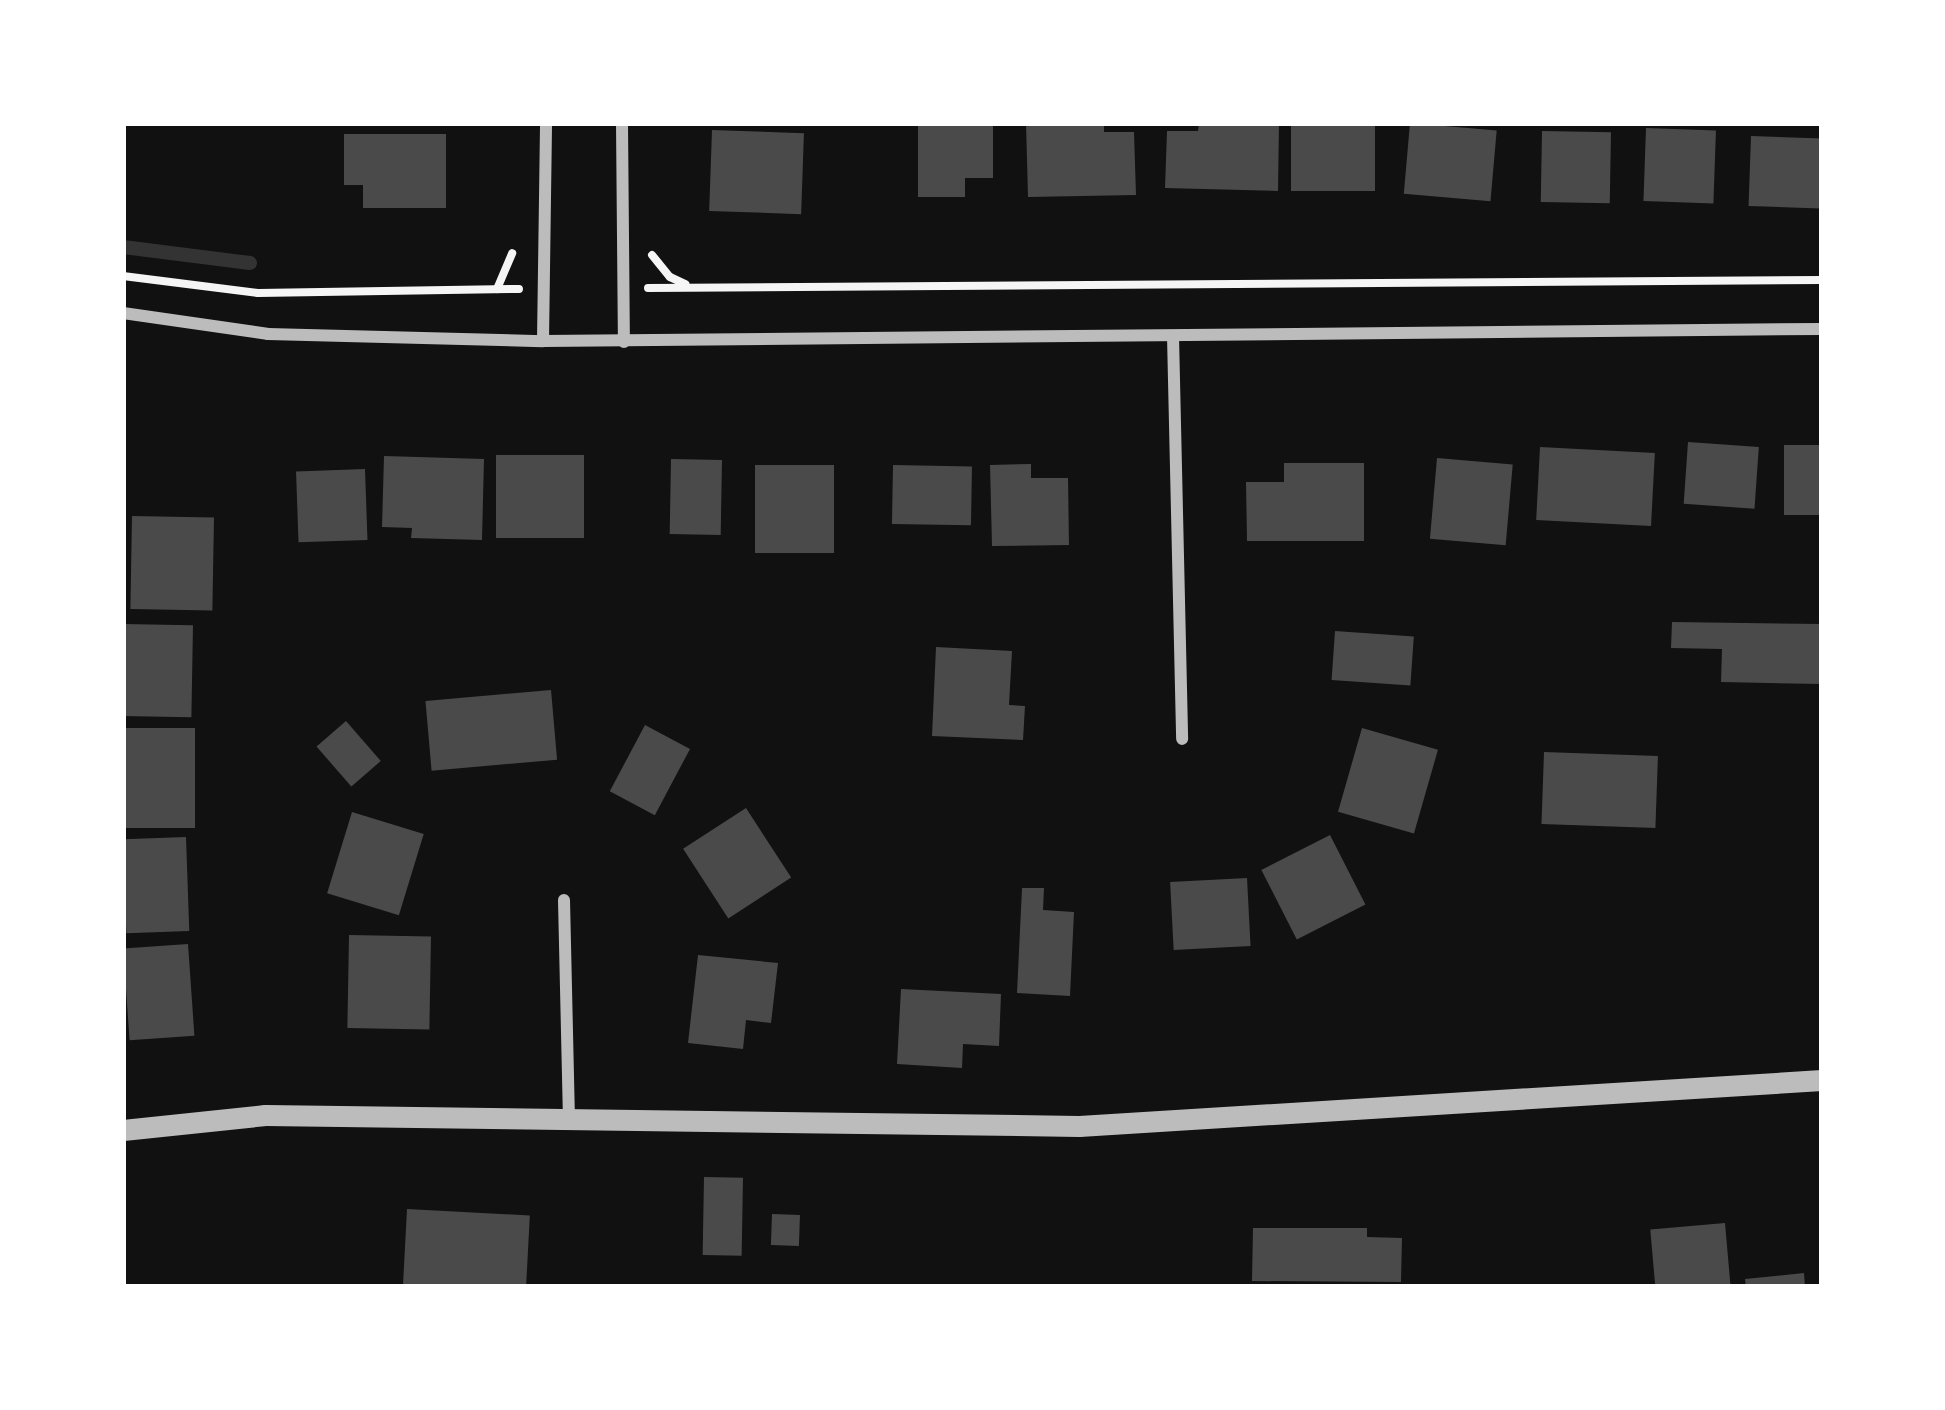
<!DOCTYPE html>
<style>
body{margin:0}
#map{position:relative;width:1945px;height:1410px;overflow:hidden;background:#111;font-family:"PT Sans Narrow",sans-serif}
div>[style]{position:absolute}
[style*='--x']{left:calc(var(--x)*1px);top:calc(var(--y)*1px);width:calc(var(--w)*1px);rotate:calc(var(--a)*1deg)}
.stream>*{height:14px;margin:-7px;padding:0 7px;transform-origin:7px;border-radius:7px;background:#333}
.building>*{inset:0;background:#4a4a4a;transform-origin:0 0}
.path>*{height:8px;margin:-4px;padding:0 4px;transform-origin:4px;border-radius:4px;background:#f5f5f5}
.minor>*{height:12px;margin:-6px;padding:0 6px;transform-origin:6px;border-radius:6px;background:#bcbcbc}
.tertiary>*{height:21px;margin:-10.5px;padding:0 10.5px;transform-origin:10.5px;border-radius:10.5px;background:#bcbcbc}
span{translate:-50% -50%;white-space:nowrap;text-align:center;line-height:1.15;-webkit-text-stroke:12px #fff;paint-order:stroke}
.frame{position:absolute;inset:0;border:126px solid #fff;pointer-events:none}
</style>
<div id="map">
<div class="stream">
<i style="--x:123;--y:247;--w:128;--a:7.2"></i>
</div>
<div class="building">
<i style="clip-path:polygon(918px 123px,993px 123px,993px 178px,965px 178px,965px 197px,918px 197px)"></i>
<i style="clip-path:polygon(1026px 123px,1104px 123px,1104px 132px,1134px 132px,1136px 195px,1028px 197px)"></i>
<i style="clip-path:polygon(1199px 123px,1279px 123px,1278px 191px,1165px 188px,1167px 131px,1198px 131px)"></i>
<i style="left:1291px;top:123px;width:84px;height:68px"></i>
<i style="left:1410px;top:123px;width:87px;height:71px;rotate:5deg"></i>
<i style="left:1646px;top:128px;width:70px;height:73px;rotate:2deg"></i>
<i style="left:712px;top:130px;width:92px;height:81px;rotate:2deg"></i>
<i style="left:1542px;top:131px;width:69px;height:71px;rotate:1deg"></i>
<i style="clip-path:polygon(344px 134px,446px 134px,446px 208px,363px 208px,363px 185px,344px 185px)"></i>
<i style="left:1751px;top:136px;width:71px;height:70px;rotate:2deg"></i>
<i style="left:1688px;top:442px;width:71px;height:62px;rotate:4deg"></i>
<i style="left:1784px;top:445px;width:38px;height:70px"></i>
<i style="left:1540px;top:447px;width:115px;height:73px;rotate:3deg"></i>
<i style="left:496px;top:455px;width:88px;height:83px"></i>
<i style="clip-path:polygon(384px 456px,484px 459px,482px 540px,411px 538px,412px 528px,382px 527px)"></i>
<i style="left:1437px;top:458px;width:76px;height:81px;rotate:5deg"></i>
<i style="left:671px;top:459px;width:51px;height:75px;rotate:1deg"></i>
<i style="clip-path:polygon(1284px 463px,1364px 463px,1364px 541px,1247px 541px,1246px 482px,1284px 482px)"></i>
<i style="clip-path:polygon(1031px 464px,1031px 478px,1068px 478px,1069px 545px,992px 546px,990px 465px)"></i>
<i style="left:755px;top:465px;width:79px;height:88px"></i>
<i style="left:893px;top:465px;width:79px;height:59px;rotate:1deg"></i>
<i style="left:365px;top:469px;width:71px;height:69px;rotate:88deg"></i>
<i style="left:132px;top:516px;width:82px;height:93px;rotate:1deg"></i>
<i style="clip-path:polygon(1672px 622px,1822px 624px,1822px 684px,1721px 682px,1722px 649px,1671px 648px)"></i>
<i style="left:123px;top:624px;width:70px;height:92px;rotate:1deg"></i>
<i style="left:1335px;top:631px;width:79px;height:49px;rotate:4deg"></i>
<i style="clip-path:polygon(936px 647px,1012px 651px,1009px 705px,1025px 706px,1023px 740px,932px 736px)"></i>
<i style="left:551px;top:690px;width:70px;height:126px;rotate:85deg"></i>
<i style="left:346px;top:721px;width:53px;height:39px;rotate:49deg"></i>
<i style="left:645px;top:725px;width:51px;height:75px;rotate:28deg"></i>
<i style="left:123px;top:728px;width:72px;height:100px"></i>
<i style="left:1362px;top:728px;width:79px;height:87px;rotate:16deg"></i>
<i style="left:1544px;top:752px;width:114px;height:72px;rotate:2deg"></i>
<i style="left:746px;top:808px;width:83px;height:75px;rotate:57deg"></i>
<i style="left:352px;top:812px;width:75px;height:85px;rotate:17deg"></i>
<i style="left:1330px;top:835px;width:78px;height:77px;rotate:63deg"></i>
<i style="left:186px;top:837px;width:94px;height:63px;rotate:88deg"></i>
<i style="left:1247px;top:878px;width:68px;height:77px;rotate:87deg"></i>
<i style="clip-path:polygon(1022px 888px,1044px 888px,1043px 910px,1074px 912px,1070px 996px,1017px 993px)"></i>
<i style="left:349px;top:935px;width:82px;height:93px;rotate:1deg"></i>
<i style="left:188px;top:944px;width:92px;height:65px;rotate:86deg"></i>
<i style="clip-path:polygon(698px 955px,778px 963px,771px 1023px,746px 1020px,743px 1049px,688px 1043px)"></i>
<i style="clip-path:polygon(901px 989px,1001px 994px,999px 1046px,963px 1044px,962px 1068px,897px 1064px)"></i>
<i style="left:704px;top:1177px;width:39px;height:78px;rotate:1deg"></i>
<i style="left:407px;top:1209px;width:123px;height:78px;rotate:3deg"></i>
<i style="left:772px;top:1214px;width:28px;height:31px;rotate:2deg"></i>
<i style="left:1725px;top:1223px;width:64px;height:75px;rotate:85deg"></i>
<i style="clip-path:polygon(1253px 1228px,1367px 1228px,1367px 1237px,1402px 1238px,1401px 1282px,1252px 1281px)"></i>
<i style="clip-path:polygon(1804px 1273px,1805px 1287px,1746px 1287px,1745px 1279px)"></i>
</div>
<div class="path">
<i style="--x:652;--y:255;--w:28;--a:51"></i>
<i style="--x:670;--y:277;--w:17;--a:25"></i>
<i style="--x:123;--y:276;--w:136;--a:7.2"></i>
<i style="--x:258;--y:293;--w:261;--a:-0.9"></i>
<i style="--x:648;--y:288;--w:1174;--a:-0.39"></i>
<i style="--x:497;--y:289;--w:39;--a:-67"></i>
</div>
<div class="minor">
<i style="--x:622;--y:123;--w:219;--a:89.5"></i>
<i style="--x:123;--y:313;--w:147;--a:8.2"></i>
<i style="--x:268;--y:334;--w:275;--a:1.5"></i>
<i style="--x:543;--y:341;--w:1279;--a:-0.54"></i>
<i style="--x:1173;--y:336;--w:403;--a:88.7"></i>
<i style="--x:543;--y:341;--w:218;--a:-89.2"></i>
<i style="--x:564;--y:900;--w:219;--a:88.7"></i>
</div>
<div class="tertiary">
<i style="--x:123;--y:1130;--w:143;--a:-6"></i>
<i style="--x:265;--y:1115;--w:814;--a:0.77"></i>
<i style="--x:1079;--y:1126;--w:744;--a:-3.54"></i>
</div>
<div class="frame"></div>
</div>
